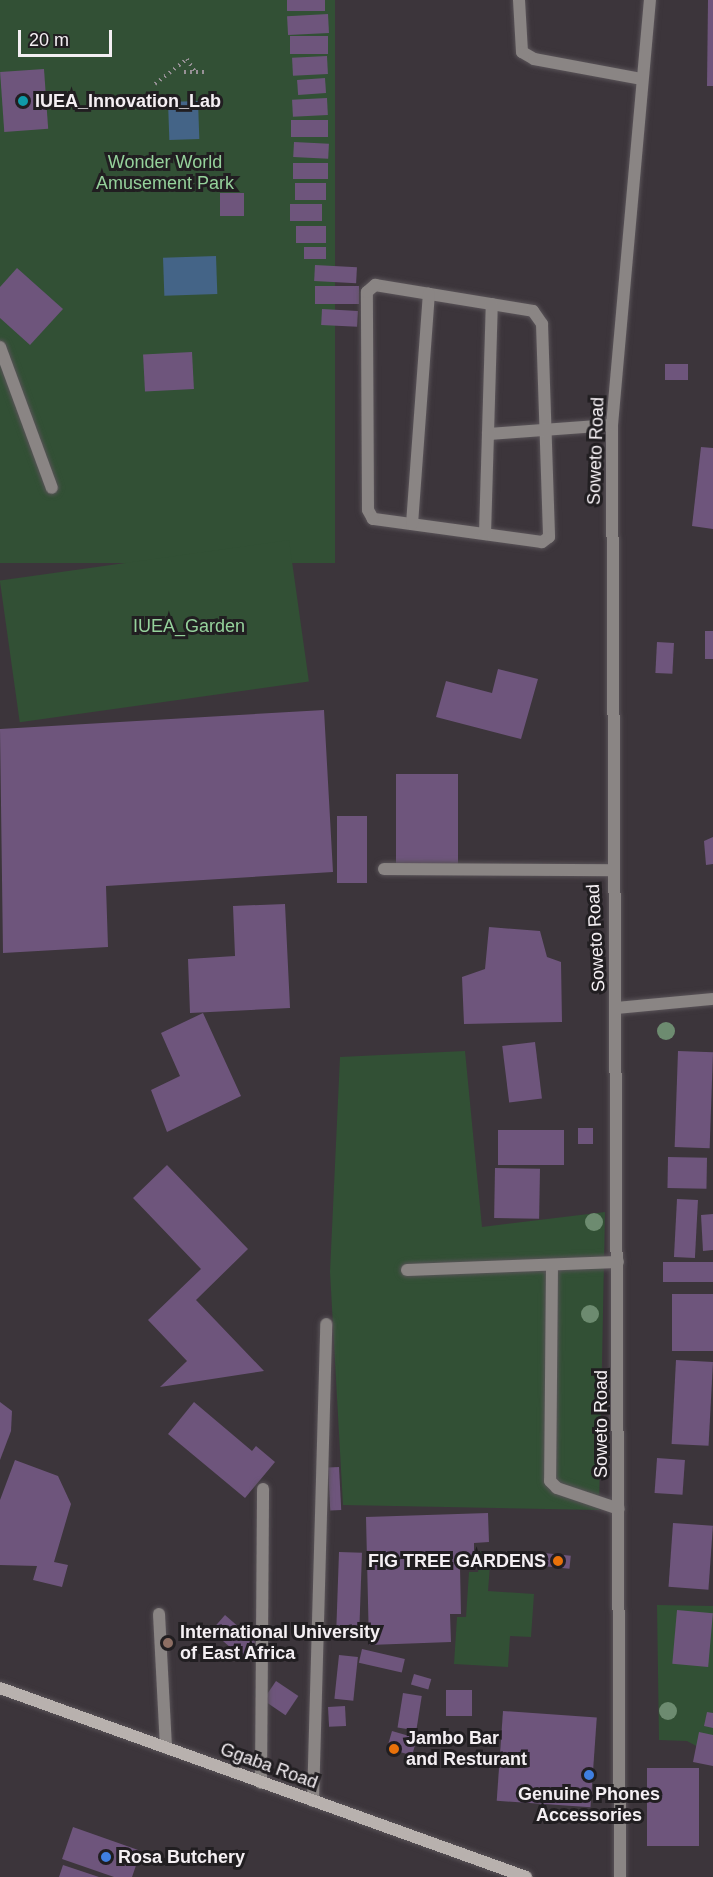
<!DOCTYPE html>
<style>
body{margin:0}
#map{position:relative;width:713px;height:1877px;overflow:hidden;background:#3c353b;font-family:Arial,sans-serif}
div>[style]{position:absolute}
[style*='--x']{left:calc(var(--x)*1px);top:calc(var(--y)*1px);width:calc(var(--w)*1px);rotate:calc(var(--a)*1deg)}
.green>*{inset:0;background:#325035;transform-origin:0 0}
.water>*{inset:0;background:#446487;transform-origin:0 0}
.building>*{inset:0;background:#6e557c;transform-origin:0 0}
.path>*{height:4px;margin-top:-2px;transform-origin:0;background:repeating-linear-gradient(90deg,#979196 0 1.5px,transparent 0 6px)}
.roads{filter:drop-shadow(0 0 2px #595358) drop-shadow(0 0 2px #595358)}
.service>*{height:12px;margin:-6px;padding:0 6px;transform-origin:6px;border-radius:6px;background:#8a8584}
.tertiary>*{height:12px;margin:-6px;padding:0 6px;transform-origin:6px;border-radius:6px;background:#8a8584}
.secondary>*{height:12px;margin:-6px;padding:0 6px;transform-origin:6px;border-radius:6px;background:#b8b1ae}
.trees>*{width:18px;height:18px;margin:-9px;border-radius:50%;background:#6d8b70}
.dots>*{width:16px;height:16px;translate:-50% -50%;box-sizing:border-box;border:3px solid #211e21;border-radius:50%}
span{translate:-50% -50%;white-space:nowrap;text-align:center;line-height:1.15;-webkit-text-stroke:6px #211e21;paint-order:stroke}
.poi-label{font-size:18px;color:#f4eff3;font-weight:700}
.left{translate:0 -50%;text-align:left}
.right{translate:-100% -50%;text-align:right}
.park-label{font-size:18px;color:#95d19b}
.street-label{font-size:18px;color:#f4eff3}
.scale{position:absolute;left:18px;top:30px;width:94px;height:27px;box-sizing:border-box;border:3px solid #f4eff3;border-top:0;padding-left:8px;font-size:18px;line-height:21px;white-space:nowrap;color:#f4eff3;-webkit-text-stroke:4px #211e21;paint-order:stroke}
</style>
<div id="map">
<div class="green">
<i style="left:0;top:0;width:335px;height:563px"></i>
<i style="left:289px;top:540px;width:143px;height:292px;rotate:82deg"></i>
<i style="clip-path:polygon(465px 1051px,482px 1227px,605px 1212px,599px 1510px,343px 1505px,330px 1272px,340px 1057px)"></i>
<i style="clip-path:polygon(480px 1551px,491px 1552px,488px 1591px,534px 1594px,531px 1637px,510px 1636px,508px 1667px,454px 1664px,457px 1617px,466px 1617px,469px 1572px,478px 1572px)"></i>
<i style="clip-path:polygon(657px 1605px,713px 1606px,713px 1755px,687px 1741px,659px 1740px)"></i>
</div>
<div class="water">
<i style="left:198px;top:101px;width:38px;height:30px;rotate:88deg"></i>
<i style="left:216px;top:256px;width:38px;height:53px;rotate:88deg"></i>
</div>
<div class="building">
<i style="left:287px;top:0;width:38px;height:11px"></i>
<i style="clip-path:polygon(708px 0,713px 0,713px 86px,707px 86px)"></i>
<i style="left:328px;top:14px;width:19px;height:41px;rotate:87deg"></i>
<i style="left:328px;top:36px;width:18px;height:38px;rotate:90deg"></i>
<i style="left:327px;top:56px;width:18px;height:35px;rotate:87deg"></i>
<i style="left:44px;top:69px;width:60px;height:44px;rotate:86deg"></i>
<i style="left:325px;top:78px;width:15px;height:28px;rotate:86deg"></i>
<i style="left:327px;top:98px;width:17px;height:35px;rotate:87deg"></i>
<i style="left:328px;top:120px;width:17px;height:37px;rotate:90deg"></i>
<i style="left:294px;top:142px;width:35px;height:15px;rotate:3deg"></i>
<i style="left:328px;top:163px;width:16px;height:35px;rotate:90deg"></i>
<i style="left:326px;top:183px;width:17px;height:31px;rotate:90deg"></i>
<i style="left:220px;top:193px;width:24px;height:23px"></i>
<i style="left:290px;top:204px;width:32px;height:17px"></i>
<i style="left:296px;top:226px;width:30px;height:17px"></i>
<i style="left:304px;top:247px;width:22px;height:12px"></i>
<i style="left:315px;top:265px;width:42px;height:16px;rotate:3deg"></i>
<i style="clip-path:polygon(17px 268px,63px 309px,30px 345px,0 318px,0 287px)"></i>
<i style="left:359px;top:286px;width:18px;height:44px;rotate:90deg"></i>
<i style="left:322px;top:309px;width:36px;height:16px;rotate:3deg"></i>
<i style="left:192px;top:352px;width:37px;height:49px;rotate:87deg"></i>
<i style="left:688px;top:364px;width:16px;height:23px;rotate:90deg"></i>
<i style="clip-path:polygon(701px 447px,713px 448px,713px 529px,692px 526px)"></i>
<i style="left:705px;top:631px;width:8px;height:28px"></i>
<i style="left:657px;top:642px;width:17px;height:31px;rotate:3deg"></i>
<i style="clip-path:polygon(498px 669px,538px 679px,521px 739px,436px 717px,446px 681px,492px 693px)"></i>
<i style="clip-path:polygon(324px 710px,333px 872px,106px 886px,108px 947px,3px 953px,0 729px)"></i>
<i style="left:396px;top:774px;width:62px;height:90px"></i>
<i style="left:337px;top:816px;width:30px;height:67px"></i>
<i style="clip-path:polygon(713px 837px,713px 864px,706px 865px,704px 841px)"></i>
<i style="clip-path:polygon(285px 904px,290px 1008px,190px 1013px,188px 959px,235px 956px,233px 906px)"></i>
<i style="clip-path:polygon(489px 927px,540px 931px,547px 957px,561px 962px,562px 1022px,464px 1024px,462px 977px,485px 969px)"></i>
<i style="clip-path:polygon(203px 1013px,241px 1096px,167px 1132px,151px 1090px,180px 1076px,161px 1033px)"></i>
<i style="left:535px;top:1042px;width:57px;height:33px;rotate:83deg"></i>
<i style="left:678px;top:1051px;width:35px;height:96px;rotate:2deg"></i>
<i style="left:578px;top:1128px;width:15px;height:16px"></i>
<i style="left:498px;top:1130px;width:66px;height:35px"></i>
<i style="left:668px;top:1157px;width:39px;height:31px;rotate:1deg"></i>
<i style="clip-path:polygon(167px 1165px,248px 1249px,196px 1300px,264px 1371px,160px 1387px,187px 1361px,148px 1320px,201px 1269px,133px 1198px)"></i>
<i style="left:495px;top:1168px;width:45px;height:50px;rotate:1deg"></i>
<i style="left:677px;top:1199px;width:21px;height:58px;rotate:3deg"></i>
<i style="clip-path:polygon(713px 1214px,713px 1250px,703px 1251px,701px 1215px)"></i>
<i style="left:713px;top:1262px;width:20px;height:50px;rotate:90deg"></i>
<i style="left:713px;top:1294px;width:57px;height:41px;rotate:90deg"></i>
<i style="left:676px;top:1360px;width:37px;height:84px;rotate:3deg"></i>
<i style="clip-path:polygon(0 1402px,12px 1411px,11px 1431px,0 1460px)"></i>
<i style="clip-path:polygon(194px 1402px,252px 1451px,256px 1446px,275px 1462px,245px 1498px,168px 1434px)"></i>
<i style="left:657px;top:1458px;width:28px;height:35px;rotate:4deg"></i>
<i style="clip-path:polygon(15px 1460px,58px 1476px,71px 1504px,54px 1562px,68px 1565px,62px 1587px,33px 1580px,37px 1566px,0 1565px,0 1500px)"></i>
<i style="left:339px;top:1467px;width:43px;height:11px;rotate:87deg"></i>
<i style="clip-path:polygon(488px 1513px,489px 1542px,474px 1543px,474px 1566px,460px 1567px,461px 1614px,450px 1614px,451px 1642px,369px 1645px,366px 1517px)"></i>
<i style="left:673px;top:1523px;width:40px;height:64px;rotate:4deg"></i>
<i style="left:339px;top:1552px;width:23px;height:86px;rotate:2deg"></i>
<i style="left:534px;top:1552px;width:37px;height:13px;rotate:6deg"></i>
<i style="left:677px;top:1610px;width:36px;height:54px;rotate:5deg"></i>
<i style="left:225px;top:1615px;width:44px;height:21px;rotate:41deg"></i>
<i style="left:362px;top:1649px;width:44px;height:14px;rotate:13deg"></i>
<i style="left:339px;top:1655px;width:19px;height:44px;rotate:6deg"></i>
<i style="left:414px;top:1674px;width:18px;height:11px;rotate:16deg"></i>
<i style="left:276px;top:1681px;width:27px;height:23px;rotate:34deg"></i>
<i style="left:446px;top:1690px;width:26px;height:26px"></i>
<i style="left:403px;top:1693px;width:19px;height:35px;rotate:9deg"></i>
<i style="left:345px;top:1706px;width:20px;height:17px;rotate:87deg"></i>
<i style="left:503px;top:1711px;width:94px;height:90px;rotate:4deg"></i>
<i style="clip-path:polygon(707px 1712px,713px 1713px,713px 1728px,704px 1726px)"></i>
<i style="left:392px;top:1731px;width:26px;height:18px;rotate:16deg"></i>
<i style="clip-path:polygon(699px 1732px,713px 1735px,713px 1766px,693px 1762px)"></i>
<i style="left:699px;top:1768px;width:78px;height:52px;rotate:90deg"></i>
<i style="clip-path:polygon(73px 1827px,141px 1851px,132px 1877px,114px 1877px,62px 1859px)"></i>
<i style="clip-path:polygon(63px 1865px,99px 1877px,59px 1877px)"></i>
</div>
<div class="path">
<i style="--x:184;--y:72;--w:23;--a:0"></i>
<i style="--x:155;--y:84;--w:41;--a:-38"></i>
<i style="--x:187;--y:59;--w:15;--a:58"></i>
</div>
<div class="roads">
<div class="service">
<i style="--x:519;--y:0;--w:52;--a:86.7"></i>
<i style="--x:522;--y:52;--w:14;--a:30"></i>
<i style="--x:534;--y:59;--w:110;--a:10.5"></i>
<i style="--x:375;--y:285;--w:160;--a:9.3"></i>
<i style="--x:533;--y:311;--w:16;--a:55"></i>
<i style="--x:542;--y:324;--w:213;--a:88.1"></i>
<i style="--x:549;--y:537;--w:9;--a:144"></i>
<i style="--x:542;--y:542;--w:171;--a:-172.2"></i>
<i style="--x:373;--y:519;--w:10;--a:-119"></i>
<i style="--x:368;--y:510;--w:218;--a:-90.3"></i>
<i style="--x:367;--y:292;--w:11;--a:-41"></i>
<i style="--x:0;--y:347;--w:150;--a:69.8"></i>
<i style="--x:488;--y:434;--w:124;--a:-4.2"></i>
<i style="--x:412;--y:524;--w:231;--a:-85.8"></i>
<i style="--x:485;--y:534;--w:230;--a:-88.3"></i>
<i style="--x:384;--y:869;--w:227;--a:0.3"></i>
<i style="--x:617;--y:1008;--w:96;--a:-5.4"></i>
<i style="--x:552;--y:1265;--w:216;--a:90.5"></i>
<i style="--x:550;--y:1481;--w:10;--a:45"></i>
<i style="--x:557;--y:1488;--w:65;--a:18.7"></i>
<i style="--x:407;--y:1270;--w:211;--a:-2.2"></i>
<i style="--x:159;--y:1614;--w:134;--a:87"></i>
<i style="--x:261;--y:1783;--w:294;--a:-89.6"></i>
<i style="--x:313;--y:1801;--w:477;--a:-88.4"></i>
</div>
<div class="tertiary">
<i style="--x:620;--y:1877;--w:1452;--a:-90.32"></i>
<i style="--x:612;--y:425;--w:427;--a:-84.9"></i>
</div>
<div class="secondary">
<i style="--x:0;--y:1688;--w:559;--a:19.76"></i>
</div>
</div>
<div class="trees">
<i style="left:666px;top:1031px"></i>
<i style="left:594px;top:1222px"></i>
<i style="left:590px;top:1314px"></i>
<i style="left:668px;top:1711px"></i>
</div>
<div class="dots">
<i style="left:23px;top:101px;background:#0f9aa8"></i>
<i style="left:558px;top:1561px;background:#e8710a"></i>
<i style="left:168px;top:1643px;background:#8d6e63"></i>
<i style="left:394px;top:1749px;background:#e8710a"></i>
<i style="left:589px;top:1775px;background:#3f7fe0"></i>
<i style="left:106px;top:1857px;background:#3f7fe0"></i>
</div>
<div class="poi-label">
<span class="left" style="left:35px;top:101px">IUEA_Innovation_Lab</span>
<span class="right" style="left:546px;top:1561px">FIG TREE GARDENS</span>
<span class="left" style="left:180px;top:1643px">International University<br>of East Africa</span>
<span class="left" style="left:406px;top:1749px">Jambo Bar<br>and Resturant</span>
<span style="left:589px;top:1805px">Genuine Phones<br>Accessories</span>
<span class="left" style="left:118px;top:1857px">Rosa Butchery</span>
</div>
<div class="park-label">
<span style="left:165px;top:173px">Wonder World<br>Amusement Park</span>
<span style="left:189px;top:626px">IUEA_Garden</span>
</div>
<div class="street-label">
<span style="left:596px;top:451px;rotate:-88deg">Soweto Road</span>
<span style="left:596px;top:938px;rotate:-93deg">Soweto Road</span>
<span style="left:601px;top:1424px;rotate:-90deg">Soweto Road</span>
<span style="left:269px;top:1766px;rotate:20deg">Ggaba Road</span>
</div>
<div class="scale">20 m</div>
</div>
